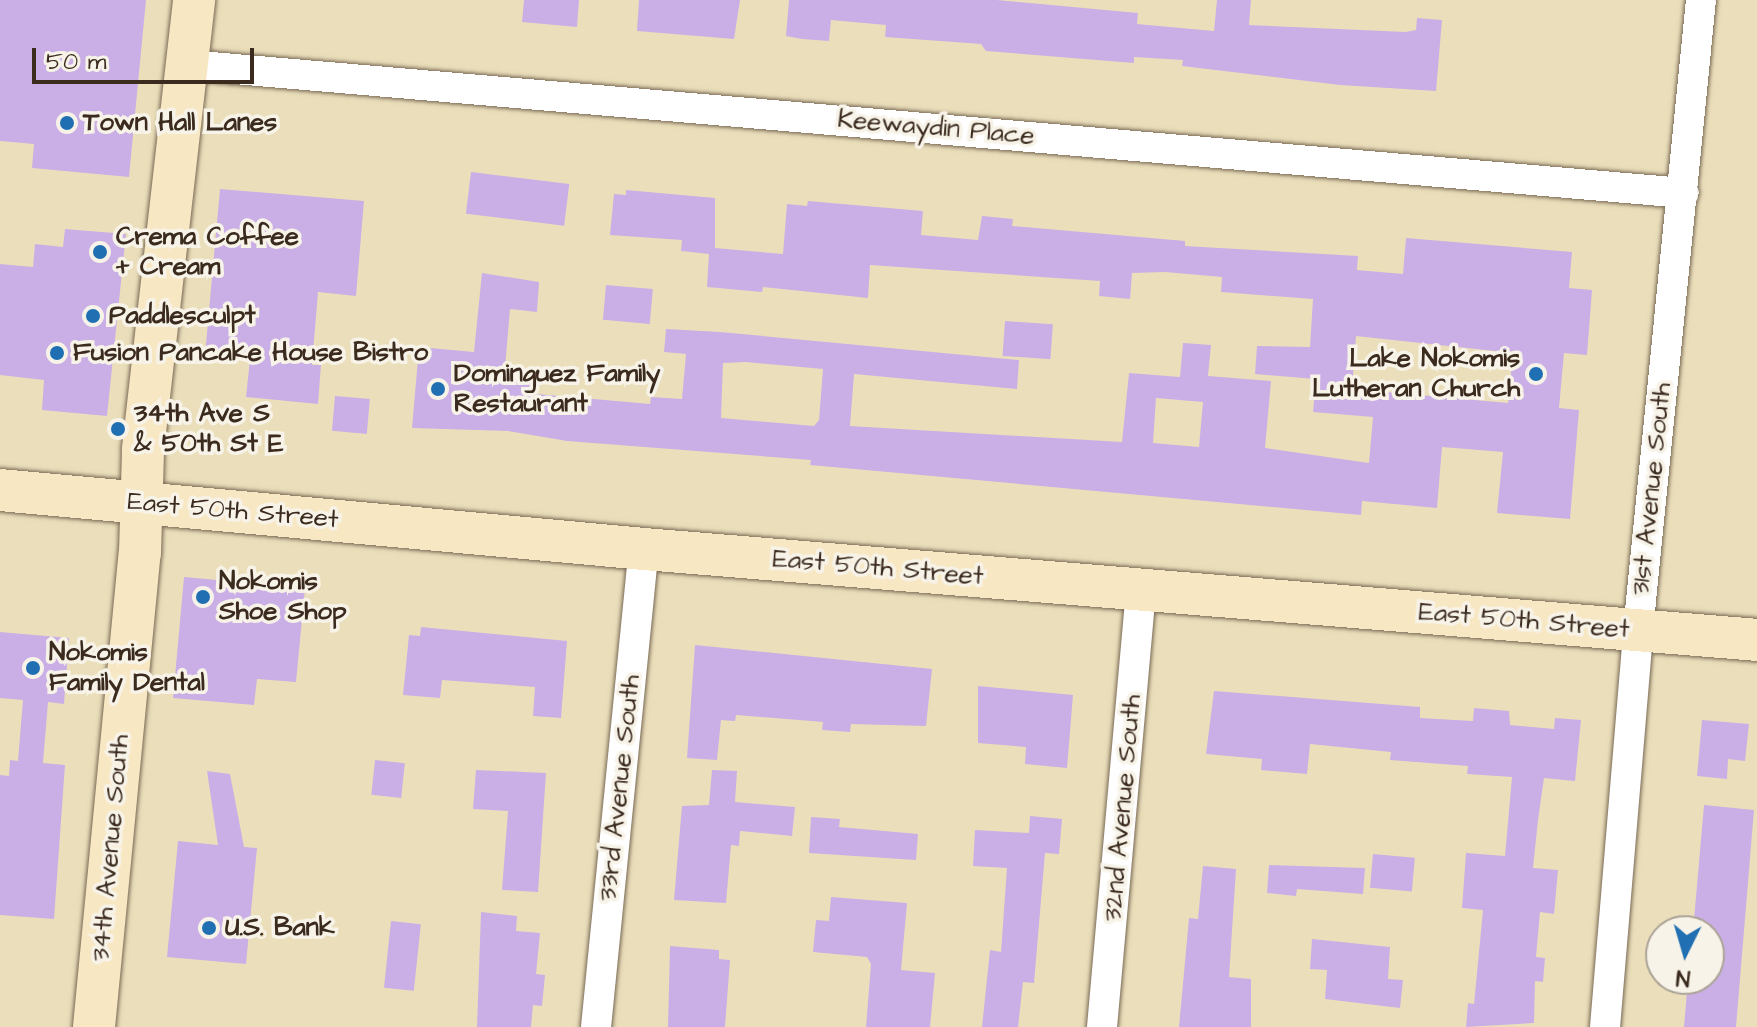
<!DOCTYPE html>
<style>
body{margin:0}
#map{position:relative;width:1757px;height:1027px;overflow:hidden;background:#ebdfbb;font-family:"Architects Daughter",sans-serif}
div>[style]{position:absolute}
[style*='--x']{left:calc(var(--x)*1px);top:calc(var(--y)*1px);width:calc(var(--w)*1px);rotate:calc(var(--a)*1deg)}
.building>*{inset:0;background:#caafe6;transform-origin:0 0}
.roads{filter:drop-shadow(0 0 2px #796955) drop-shadow(0 0 2px #796955)}
.street>*{height:30px;margin:-15px;padding:0 15px;transform-origin:15px;border-radius:15px;background:#fff}
.secondary>*{height:42px;margin:-21px;padding:0 21px;transform-origin:21px;border-radius:21px;background:#f8e7c3}
.dots>*{width:22px;height:22px;translate:-50% -50%;box-sizing:border-box;border:4px solid #f7f3e8;border-radius:50%}
span{translate:-50% -50%;white-space:nowrap;text-align:center;line-height:1.15;-webkit-text-stroke:7px #f7f3e8;paint-order:stroke}
.poi-label{font-size:26px;color:#3b2a1e;font-weight:700}
.left{translate:0 -50%;text-align:left}
.right{translate:-100% -50%;text-align:right}
.street-label{font-size:26px;color:#3b2a1e}
.north{position:absolute;left:1645px;top:915px;width:80px;height:80px;box-sizing:border-box;background:#f7f3e8;border:2px solid #aca397;border-radius:50%;rotate:185deg;font-size:22px;font-weight:700;line-height:32px;text-align:center;color:#3b2a1e}
.north::after{content:'';display:block;margin:auto;width:28px;height:36px;background:#1f6fb2;clip-path:polygon(50% 0,100% 100%,50% 72%,0 100%)}
.scale{position:absolute;left:32px;top:48px;width:222px;height:36px;box-sizing:border-box;border:4px solid #3b2a1e;border-top:0;padding-left:10px;font-size:24px;line-height:28px;white-space:nowrap;color:#3b2a1e;-webkit-text-stroke:6px #f7f3e8;paint-order:stroke}
</style>
<div id="map">
<div class="building">
<i style="clip-path:polygon(0 0,146px 0,129px 177px,32px 168px,34px 144px,0 141px)"></i>
<i style="clip-path:polygon(524px 0,579px 0,577px 27px,522px 22px)"></i>
<i style="clip-path:polygon(639px 0,740px 0,734px 39px,637px 31px)"></i>
<i style="clip-path:polygon(789px 0,997px 0,1138px 13px,1137px 24px,1214px 31px,1217px 0,1251px 0,1249px 25px,1406px 32px,1416px 30px,1417px 18px,1442px 20px,1436px 91px,1340px 85px,1182px 66px,1183px 60px,1134px 57px,1134px 63px,986px 51px,981px 44px,885px 37px,886px 25px,831px 20px,829px 41px,802px 39px,786px 36px)"></i>
<i style="left:471px;top:172px;width:99px;height:42px;rotate:7deg"></i>
<i style="clip-path:polygon(220px 189px,364px 201px,356px 296px,318px 292px,312px 365px,321px 365px,318px 404px,246px 397px,250px 359px,205px 355px)"></i>
<i style="clip-path:polygon(evenodd,626px 190px,715px 198px,715px 248px,783px 254px,787px 204px,807px 206px,808px 201px,923px 211px,921px 235px,978px 240px,982px 216px,1013px 219px,1012px 226px,1185px 241px,1185px 246px,1358px 256px,1357px 270px,1403px 274px,1406px 238px,1572px 252px,1569px 288px,1592px 290px,1587px 355px,1564px 353px,1559px 408px,1579px 410px,1570px 519px,1497px 513px,1503px 452px,1442px 447px,1437px 508px,1362px 501px,1361px 515px,810px 465px,811px 460px,567px 441px,508px 431px,412px 428px,419px 347px,474px 352px,482px 273px,539px 282px,537px 312px,510px 309px,504px 379px,538px 382px,537px 394px,650px 404px,651px 397px,682px 399px,686px 354px,664px 352px,666px 329px,720px 332px,1019px 360px,1017px 389px,854px 374px,850px 426px,1122px 442px,1129px 373px,1180px 377px,1183px 343px,1211px 345px,1208px 376px,1271px 381px,1265px 448px,1369px 463px,1373px 417px,1313px 412px,1316px 379px,1255px 374px,1257px 346px,1310px 347px,1313px 299px,1221px 292px,1222px 277px,1165px 272px,1132px 273px,1130px 299px,1099px 296px,1100px 281px,870px 265px,868px 298px,763px 287px,762px 292px,707px 287px,709px 254px,681px 251px,682px 240px,610px 235px,614px 194px,626px 195px,626px 190px,1356px 336px,1513px 353px,1508px 403px,1352px 389px,1356px 336px,626px 190px,746px 362px,823px 369px,819px 420px,814px 426px,721px 418px,723px 363px,746px 362px,626px 190px,1156px 398px,1203px 402px,1199px 447px,1153px 443px,1156px 398px)"></i>
<i style="clip-path:polygon(65px 229px,126px 234px,107px 416px,42px 410px,44px 380px,0 375px,0 264px,33px 267px,35px 244px,63px 247px)"></i>
<i style="left:606px;top:285px;width:47px;height:35px;rotate:5deg"></i>
<i style="left:1005px;top:321px;width:48px;height:35px;rotate:4deg"></i>
<i style="left:335px;top:396px;width:35px;height:35px;rotate:5deg"></i>
<i style="clip-path:polygon(184px 577px,305px 588px,296px 682px,257px 679px,254px 705px,173px 698px)"></i>
<i style="clip-path:polygon(421px 627px,567px 641px,561px 718px,533px 716px,535px 687px,442px 680px,440px 698px,403px 695px,409px 635px,420px 636px)"></i>
<i style="clip-path:polygon(0 632px,69px 638px,64px 704px,48px 702px,43px 763px,65px 765px,54px 919px,0 915px,0 775px,9px 776px,10px 760px,18px 761px,23px 700px,0 698px)"></i>
<i style="clip-path:polygon(695px 645px,932px 669px,926px 726px,851px 724px,850px 732px,822px 730px,823px 722px,736px 715px,735px 721px,721px 720px,717px 760px,687px 758px)"></i>
<i style="clip-path:polygon(978px 686px,1073px 695px,1067px 768px,1025px 764px,1026px 747px,978px 743px)"></i>
<i style="clip-path:polygon(1214px 691px,1420px 707px,1420px 718px,1473px 721px,1474px 708px,1509px 711px,1510px 725px,1554px 729px,1555px 718px,1581px 720px,1575px 781px,1544px 778px,1538px 820px,1533px 868px,1558px 870px,1554px 914px,1540px 912px,1536px 957px,1545px 958px,1543px 982px,1535px 981px,1534px 1023px,1466px 1027px,1468px 1003px,1474px 1004px,1483px 910px,1462px 908px,1466px 853px,1505px 856px,1512px 777px,1467px 774px,1468px 766px,1390px 760px,1391px 752px,1310px 744px,1307px 774px,1261px 770px,1262px 759px,1206px 754px)"></i>
<i style="clip-path:polygon(1702px 720px,1749px 724px,1745px 761px,1728px 759px,1727px 779px,1697px 776px)"></i>
<i style="left:375px;top:760px;width:30px;height:35px;rotate:6deg"></i>
<i style="clip-path:polygon(476px 770px,546px 773px,538px 892px,502px 890px,508px 811px,473px 809px)"></i>
<i style="clip-path:polygon(712px 770px,737px 771px,735px 802px,795px 807px,792px 836px,740px 831px,739px 846px,731px 845px,726px 903px,674px 900px,682px 806px,709px 805px)"></i>
<i style="clip-path:polygon(207px 771px,230px 774px,244px 847px,257px 848px,246px 964px,167px 957px,178px 841px,218px 845px)"></i>
<i style="clip-path:polygon(1704px 805px,1754px 810px,1736px 1027px,1684px 1027px,1688px 979px,1709px 981px,1709px 931px,1693px 931px)"></i>
<i style="clip-path:polygon(1030px 816px,1062px 819px,1059px 854px,1045px 853px,1034px 983px,1023px 982px,1018px 1027px,982px 1027px,990px 950px,1001px 952px,1007px 868px,973px 866px,975px 830px,1029px 833px)"></i>
<i style="clip-path:polygon(811px 817px,840px 819px,839px 827px,918px 834px,916px 860px,809px 853px)"></i>
<i style="left:1373px;top:854px;width:42px;height:34px;rotate:5deg"></i>
<i style="clip-path:polygon(1269px 865px,1365px 868px,1363px 894px,1297px 889px,1296px 896px,1267px 893px)"></i>
<i style="clip-path:polygon(1203px 866px,1236px 869px,1229px 977px,1251px 979px,1251px 1027px,1179px 1027px,1189px 918px,1198px 919px)"></i>
<i style="clip-path:polygon(831px 897px,907px 903px,901px 970px,935px 973px,930px 1027px,866px 1027px,871px 964px,867px 957px,813px 952px,816px 920px,829px 921px)"></i>
<i style="clip-path:polygon(481px 912px,517px 916px,516px 931px,540px 933px,536px 974px,545px 975px,542px 1006px,533px 1005px,531px 1027px,477px 1027px)"></i>
<i style="left:391px;top:921px;width:30px;height:67px;rotate:6deg"></i>
<i style="clip-path:polygon(1312px 939px,1390px 947px,1388px 979px,1403px 980px,1400px 1008px,1325px 999px,1327px 970px,1310px 969px)"></i>
<i style="clip-path:polygon(670px 946px,719px 950px,719px 959px,730px 960px,725px 1027px,668px 1027px)"></i>
</div>
<div class="roads">
<div class="street">
<i style="--x:188;--y:65;--w:1501;--a:4.89"></i>
<i style="--x:596;--y:1027;--w:480;--a:-84.3"></i>
<i style="--x:1102;--y:1027;--w:440;--a:-84.9"></i>
<i style="--x:1605;--y:1027;--w:397;--a:-85.2"></i>
<i style="--x:1638;--y:631;--w:634;--a:-84.3"></i>
</div>
<div class="secondary">
<i style="--x:0;--y:490;--w:647;--a:5.23"></i>
<i style="--x:644;--y:549;--w:1117;--a:4.67"></i>
<i style="--x:94;--y:1027;--w:476;--a:-84.5"></i>
<i style="--x:140;--y:553;--w:104;--a:-88.3"></i>
<i style="--x:143;--y:449;--w:452;--a:-83.5"></i>
</div>
</div>
<div class="dots">
<i style="left:67px;top:123px;background:#1f6fb2"></i>
<i style="left:100px;top:252px;background:#1f6fb2"></i>
<i style="left:93px;top:316px;background:#1f6fb2"></i>
<i style="left:57px;top:353px;background:#1f6fb2"></i>
<i style="left:1536px;top:374px;background:#1f6fb2"></i>
<i style="left:438px;top:389px;background:#1f6fb2"></i>
<i style="left:118px;top:429px;background:#1f6fb2"></i>
<i style="left:203px;top:597px;background:#1f6fb2"></i>
<i style="left:33px;top:668px;background:#1f6fb2"></i>
<i style="left:209px;top:928px;background:#1f6fb2"></i>
</div>
<div class="poi-label">
<span class="left" style="left:83px;top:123px">Town Hall Lanes</span>
<span class="left" style="left:116px;top:252px">Crema Coffee<br>+ Cream</span>
<span class="left" style="left:109px;top:316px">Paddlesculpt</span>
<span class="left" style="left:73px;top:353px">Fusion Pancake House Bistro</span>
<span class="right" style="left:1520px;top:374px">Lake Nokomis<br>Lutheran Church</span>
<span class="left" style="left:454px;top:389px">Dominguez Family<br>Restaurant</span>
<span class="left" style="left:134px;top:429px">34th Ave S<br>&amp; 50th St E</span>
<span class="left" style="left:219px;top:597px">Nokomis<br>Shoe Shop</span>
<span class="left" style="left:49px;top:668px">Nokomis<br>Family Dental</span>
<span class="left" style="left:225px;top:928px">U.S. Bank</span>
</div>
<div class="street-label">
<span style="left:936px;top:128px;rotate:5deg">Keewaydin Place</span>
<span style="left:1652px;top:489px;rotate:-84deg">31st Avenue South</span>
<span style="left:233px;top:511px;rotate:5deg">East 50th Street</span>
<span style="left:878px;top:568px;rotate:5deg">East 50th Street</span>
<span style="left:1524px;top:621px;rotate:5deg">East 50th Street</span>
<span style="left:620px;top:788px;rotate:-84deg">33rd Avenue South</span>
<span style="left:1123px;top:808px;rotate:-85deg">32nd Avenue South</span>
<span style="left:111px;top:848px;rotate:-85deg">34th Avenue South</span>
</div>
<div class="north">N</div>
<div class="scale">50 m</div>
</div>
